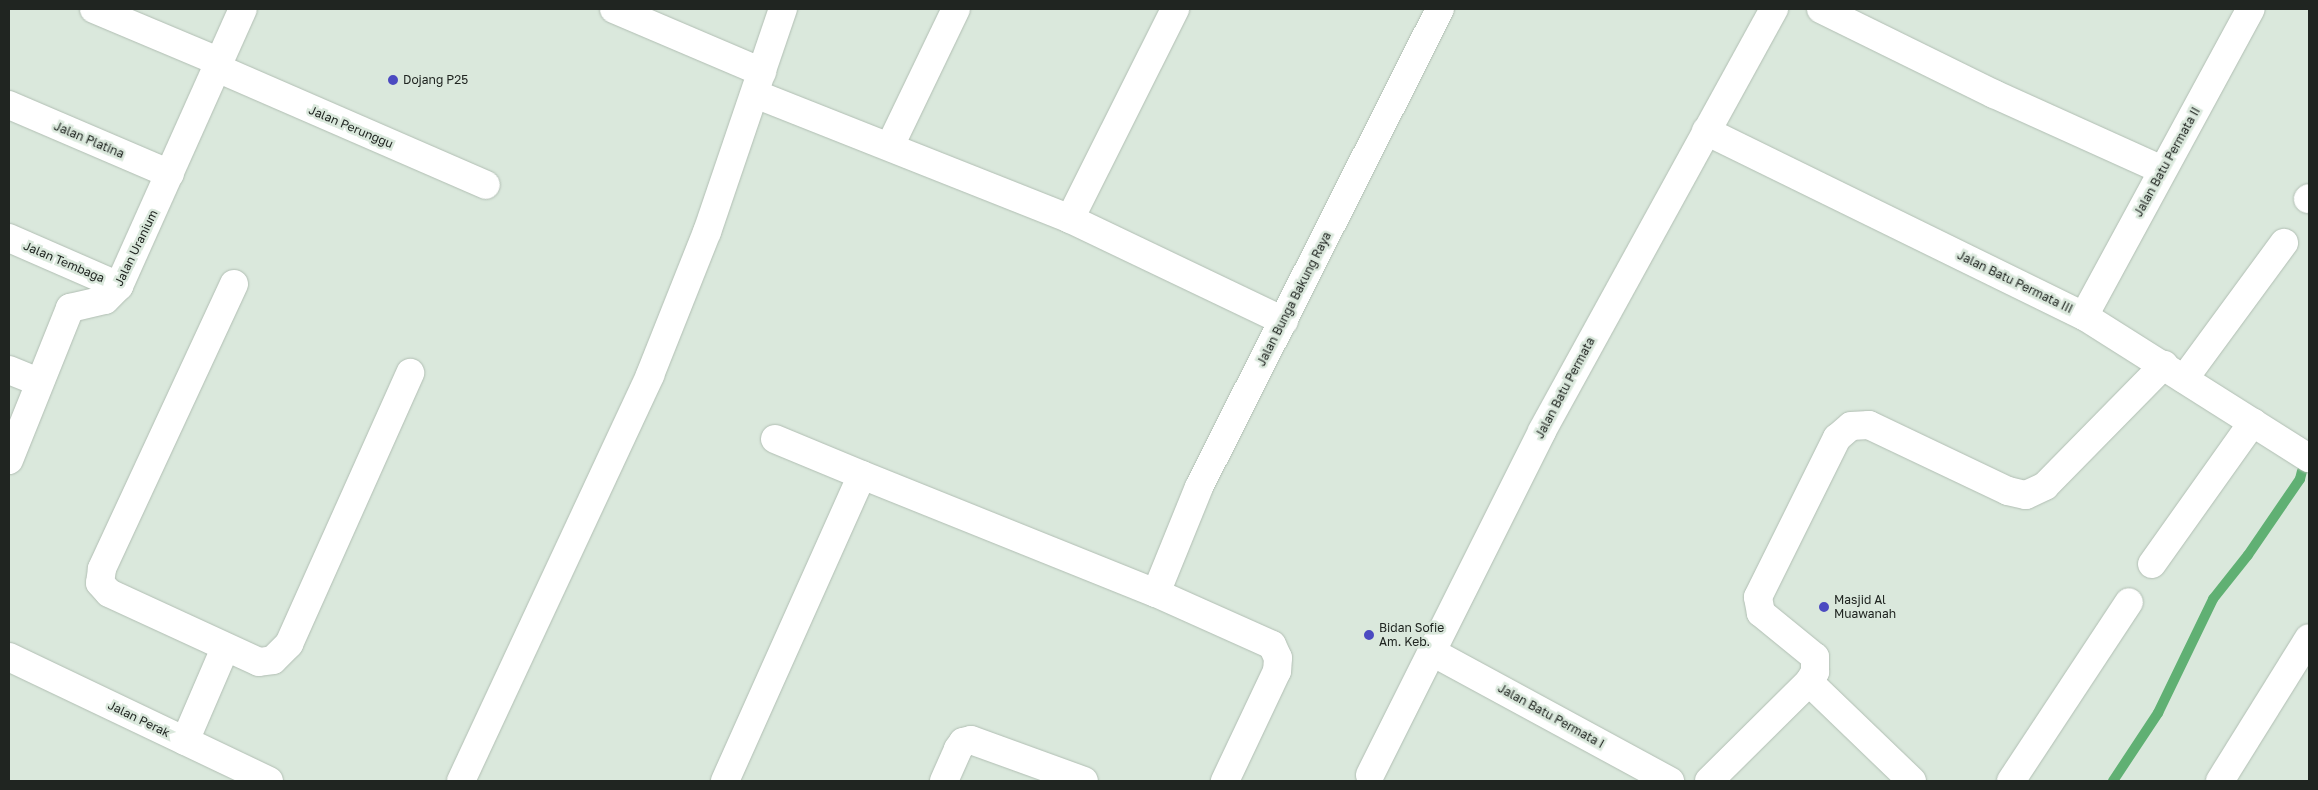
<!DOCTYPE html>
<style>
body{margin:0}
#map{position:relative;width:2318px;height:790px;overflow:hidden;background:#dae8dc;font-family:"Golos Text",sans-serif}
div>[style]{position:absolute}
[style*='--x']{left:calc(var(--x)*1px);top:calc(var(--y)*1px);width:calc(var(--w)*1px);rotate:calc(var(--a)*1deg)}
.stream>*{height:10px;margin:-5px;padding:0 5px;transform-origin:5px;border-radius:5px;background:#60b073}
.roads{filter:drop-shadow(0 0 1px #b1beb3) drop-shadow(0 0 1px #b1beb3)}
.street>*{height:28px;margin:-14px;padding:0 14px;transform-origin:14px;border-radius:14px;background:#fff}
.dots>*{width:14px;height:14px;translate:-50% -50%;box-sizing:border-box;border:2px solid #dae8dc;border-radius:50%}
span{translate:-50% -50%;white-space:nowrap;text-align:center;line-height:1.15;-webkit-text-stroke:5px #dae8dc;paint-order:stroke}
.poi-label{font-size:12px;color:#202521}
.left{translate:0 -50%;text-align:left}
.street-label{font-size:12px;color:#202521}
.frame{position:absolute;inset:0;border:10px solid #202521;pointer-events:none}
</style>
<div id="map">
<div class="stream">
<i style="--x:2113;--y:781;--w:82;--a:-56.5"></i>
<i style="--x:2158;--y:713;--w:127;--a:-64.2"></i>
<i style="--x:2213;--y:599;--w:56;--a:-51.5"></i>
<i style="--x:2248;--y:555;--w:92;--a:-55.6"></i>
<i style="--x:2300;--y:479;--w:8;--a:-76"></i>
</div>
<div class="roads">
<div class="street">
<i style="--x:94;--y:9;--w:137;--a:22.8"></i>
<i style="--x:614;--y:9;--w:161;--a:23.1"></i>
<i style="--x:1821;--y:9;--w:193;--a:26.2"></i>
<i style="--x:1994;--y:94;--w:184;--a:24.3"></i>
<i style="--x:217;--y:68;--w:293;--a:23.5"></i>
<i style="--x:755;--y:94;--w:339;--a:21.6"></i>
<i style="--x:1070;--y:219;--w:237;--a:25.5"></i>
<i style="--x:9;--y:105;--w:175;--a:23.2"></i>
<i style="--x:1706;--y:131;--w:421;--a:26.1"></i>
<i style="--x:2084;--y:316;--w:266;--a:32.3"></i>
<i style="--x:890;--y:146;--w:152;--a:-64.3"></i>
<i style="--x:2308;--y:199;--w:1;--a:-45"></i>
<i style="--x:1070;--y:219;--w:235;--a:-63.4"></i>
<i style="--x:9;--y:238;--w:120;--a:23.6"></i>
<i style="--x:234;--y:284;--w:314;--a:114.9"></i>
<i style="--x:102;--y:569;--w:14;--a:98"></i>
<i style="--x:100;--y:583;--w:13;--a:48"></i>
<i style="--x:109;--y:593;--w:165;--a:24.7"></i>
<i style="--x:259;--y:662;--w:14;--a:-8"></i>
<i style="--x:273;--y:660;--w:23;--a:-45"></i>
<i style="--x:289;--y:644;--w:297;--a:-65.9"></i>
<i style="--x:2084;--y:316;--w:349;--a:-61.5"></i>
<i style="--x:9;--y:370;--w:31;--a:22"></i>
<i style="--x:2184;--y:379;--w:169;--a:-53.7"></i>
<i style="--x:775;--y:439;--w:94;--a:22.5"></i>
<i style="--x:9;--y:460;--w:164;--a:-68.1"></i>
<i style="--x:70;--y:308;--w:36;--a:-13"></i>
<i style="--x:105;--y:300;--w:20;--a:-45"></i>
<i style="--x:119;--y:286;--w:303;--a:-65.9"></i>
<i style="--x:2152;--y:564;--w:174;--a:-54.6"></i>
<i style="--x:1156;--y:593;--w:114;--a:-67.9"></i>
<i style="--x:1199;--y:487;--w:535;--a:-63.24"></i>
<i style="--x:1432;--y:652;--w:271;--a:28.5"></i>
<i style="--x:9;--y:657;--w:288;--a:25.5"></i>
<i style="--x:1809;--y:682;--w:143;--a:43.9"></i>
<i style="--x:185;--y:741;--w:101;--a:-66.7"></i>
<i style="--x:1370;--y:775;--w:385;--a:-63.4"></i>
<i style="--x:1542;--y:431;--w:482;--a:-61.2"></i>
<i style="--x:461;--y:781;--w:448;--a:-65"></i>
<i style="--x:650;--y:375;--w:154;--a:-68.3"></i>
<i style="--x:707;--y:232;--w:236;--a:-71.2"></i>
<i style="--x:725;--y:781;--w:335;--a:-65.9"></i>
<i style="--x:862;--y:475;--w:317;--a:21.9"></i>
<i style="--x:1156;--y:593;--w:127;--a:24.1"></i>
<i style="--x:1272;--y:645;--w:14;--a:65"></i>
<i style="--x:1278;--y:658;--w:13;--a:94"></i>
<i style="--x:1277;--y:671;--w:122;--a:115.3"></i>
<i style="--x:944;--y:781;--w:35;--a:-66"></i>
<i style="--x:958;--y:749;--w:9;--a:-54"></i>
<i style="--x:963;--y:742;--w:8;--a:-14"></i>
<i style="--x:971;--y:740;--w:120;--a:19.9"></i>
<i style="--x:1709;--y:781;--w:141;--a:-44.7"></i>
<i style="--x:1809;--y:682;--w:12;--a:-59"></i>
<i style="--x:1815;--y:672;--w:15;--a:-90"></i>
<i style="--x:1815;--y:657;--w:70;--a:-140.8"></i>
<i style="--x:1761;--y:613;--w:16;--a:-101"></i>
<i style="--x:1758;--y:597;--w:178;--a:-63.6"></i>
<i style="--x:1837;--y:438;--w:18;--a:-41"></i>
<i style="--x:1851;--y:426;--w:18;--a:-3"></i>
<i style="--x:1869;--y:425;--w:154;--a:25.4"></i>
<i style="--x:2008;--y:491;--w:18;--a:13"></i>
<i style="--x:2026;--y:495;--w:21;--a:-25"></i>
<i style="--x:2045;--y:486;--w:170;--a:-45.5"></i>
<i style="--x:2011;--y:781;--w:214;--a:-56.6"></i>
<i style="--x:2220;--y:781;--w:168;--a:-58.1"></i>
</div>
</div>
<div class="dots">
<i style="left:393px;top:80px;background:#4b4ac1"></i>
<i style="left:1824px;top:607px;background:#4b4ac1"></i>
<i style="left:1369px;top:635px;background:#4b4ac1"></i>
</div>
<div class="poi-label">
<span class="left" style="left:403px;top:80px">Dojang P25</span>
<span class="left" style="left:1834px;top:607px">Masjid Al<br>Muawanah</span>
<span class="left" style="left:1379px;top:635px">Bidan Sofie<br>Am. Keb.</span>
</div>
<div class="street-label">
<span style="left:351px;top:127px;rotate:23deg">Jalan Perunggu</span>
<span style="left:89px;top:140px;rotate:23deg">Jalan Platina</span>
<span style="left:2167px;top:162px;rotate:-61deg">Jalan Batu Permata II</span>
<span style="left:136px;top:248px;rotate:-64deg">Jalan Uranium</span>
<span style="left:64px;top:262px;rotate:23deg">Jalan Tembaga</span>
<span style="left:2015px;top:282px;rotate:26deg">Jalan Batu Permata III</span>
<span style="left:1294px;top:299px;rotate:-63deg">Jalan Bunga Bakung Raya</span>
<span style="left:1565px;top:388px;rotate:-62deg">Jalan Batu Permata</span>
<span style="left:1551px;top:716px;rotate:29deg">Jalan Batu Permata I</span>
<span style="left:139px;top:719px;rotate:26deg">Jalan Perak</span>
</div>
<div class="frame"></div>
</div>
